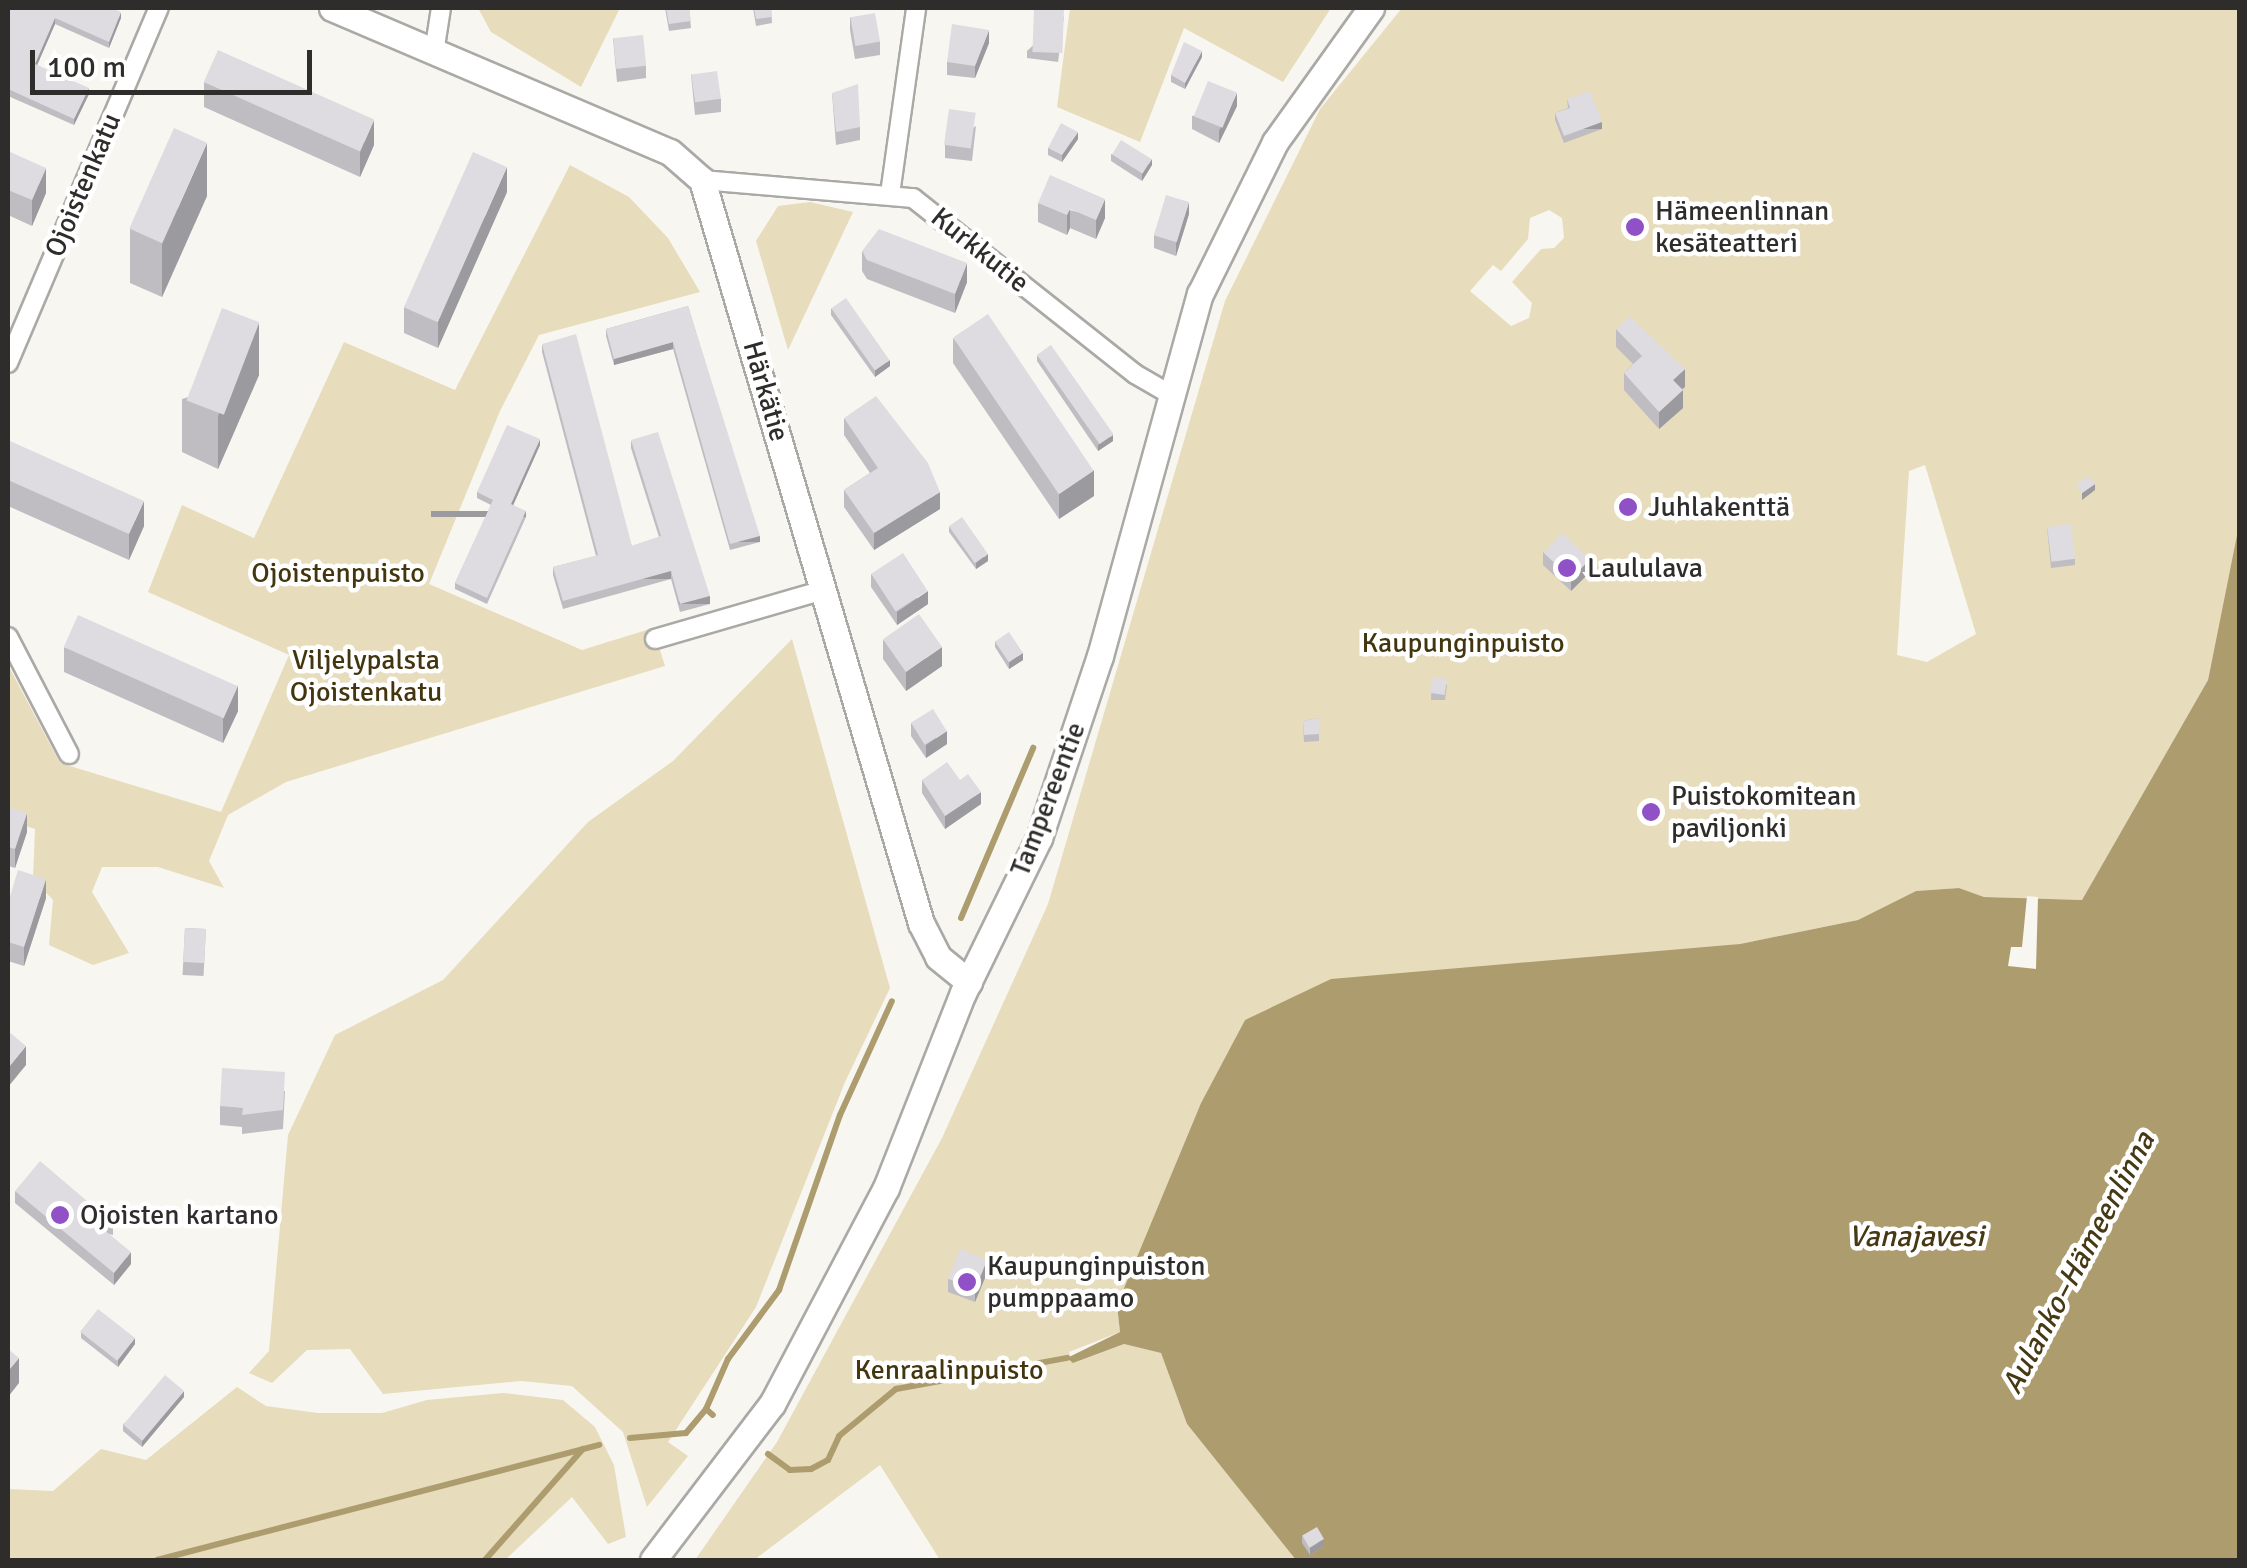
<!DOCTYPE html>
<html>
<head>
<meta charset="utf-8">
<style>
	body { margin:0 }
	#map { position:relative; width:2247px; height:1568px; overflow:hidden; background:#f8f6f1; font-family:Signika,sans-serif }
	div>[style] { position:absolute }
	.green>* { inset:0; background:#e7dcbc }
	.water>* { inset:0; background:#ad9c6e }
	.pier>* { inset:0; background:#f8f6f1 }
	.stream>* { height:6px; margin:-3px; padding:0 3px; transform-origin:3px; border-radius:3px; background:#ad9c6e }
	.roads { filter:drop-shadow(2px 0 #aaa9a5) drop-shadow(-2px 0 #aaa9a5) drop-shadow(0 2px #aaa9a5) drop-shadow(0 -2px #aaa9a5) }
	.minor>* { height:18px; margin:-9px; padding:0 9px; transform-origin:9px; border-radius:9px; background:#fff }
	.secondary>* { height:25px; margin:-12.5px; padding:0 12.5px; transform-origin:12.5px; border-radius:12.5px; background:#fff }
	.wall>* { inset:0; background:#bfbdc2; transform-origin:0 0 }
	.shaded-wall>* { inset:0; background:#9b9a9e; transform-origin:0 0 }
	.building>* { inset:0; background:#dedce1; transform-origin:0 0 }
	.dots>* { width:28px; height:28px; translate:-50% -50%; box-sizing:border-box; border:5px solid #fff; border-radius:50% }
	span { translate:-50% -50%; white-space:nowrap; text-align:center; line-height:1.15; -webkit-text-stroke:9px #fff; paint-order:stroke }
	.street-label { font-size:28px; color:#2e2d2b }
	.poi-label { font-size:28px; color:#2e2d2b }
	.left { translate:0 -50%; text-align:left }
	.park-label { font-size:28px; color:#43360f }
	.water-label { font-size:30px; color:#463913; font-style:italic }
	.frame { position:absolute; inset:0; border:10px solid #2e2d2b; pointer-events:none }
	.scale { position:absolute; left:30px; top:50px; width:282px; height:45px; box-sizing:border-box; border:5px solid #2e2d2b; border-top:0; padding-left:12px; font-size:30px; line-height:35px; white-space:nowrap; color:#2e2d2b; -webkit-text-stroke:8px #fff; paint-order:stroke }
</style>
</head>
<body>
<div id="map">
	<div class="green">
		<i style="clip-path:polygon(478px 8px,620px 8px,581px 87px,491px 32px)"></i>
		<i style="clip-path:polygon(1070px 8px,1331px 8px,1283px 82px,1184px 28px,1140px 142px,1057px 107px)"></i>
		<i style="clip-path:polygon(evenodd,1402px 8px,2239px 8px,2239px 525px,2208px 680px,2082px 900px,1984px 897px,1959px 888px,1916px 891px,1858px 920px,1740px 944px,1245px 1020px,1201px 1103px,1117px 1305px,1120px 1332px,1069px 1352px,1073px 1363px,1124px 1344px,1161px 1353px,1187px 1424px,1296px 1560px,940px 1560px,880px 1465px,754px 1560px,695px 1560px,777px 1442px,942px 1138px,1048px 904px,1225px 301px,1320px 109px,1402px 8px,1549px 210px,1562px 218px,1564px 238px,1554px 248px,1541px 249px,1512px 282px,1532px 303px,1529px 318px,1511px 326px,1470px 291px,1493px 265px,1501px 271px,1528px 239px,1530px 218px,1549px 210px,1402px 8px,1925px 465px,1976px 634px,1927px 662px,1897px 655px,1909px 471px,1925px 465px)"></i>
		<i style="clip-path:polygon(570px 165px,629px 197px,668px 238px,700px 292px,539px 335px,500px 411px,429px 584px,582px 650px,653px 628px,665px 666px,286px 782px,228px 815px,209px 861px,224px 888px,158px 867px,102px 867px,92px 892px,129px 953px,93px 965px,49px 945px,53px 900px,33px 879px,35px 829px,8px 820px,8px 665px,60px 763px,221px 812px,289px 655px,148px 592px,182px 505px,254px 538px,344px 342px,455px 390px)"></i>
		<i style="clip-path:polygon(810px 202px,853px 212px,788px 350px,756px 241px,778px 206px)"></i>
		<i style="clip-path:polygon(792px 639px,890px 988px,845px 1082px,756px 1307px,668px 1442px,688px 1456px,647px 1507px,623px 1432px,572px 1386px,521px 1381px,383px 1394px,350px 1349px,307px 1350px,272px 1383px,249px 1373px,269px 1351px,288px 1135px,335px 1035px,443px 980px,588px 822px,673px 761px)"></i>
		<i style="clip-path:polygon(237px 1387px,266px 1406px,318px 1413px,382px 1413px,427px 1400px,503px 1393px,563px 1400px,595px 1427px,614px 1465px,626px 1537px,608px 1544px,572px 1497px,505px 1560px,8px 1560px,8px 1489px,53px 1491px,101px 1449px,146px 1460px)"></i>
	</div>
	<div class="water">
		<i style="clip-path:polygon(2239px 525px,2239px 1560px,1296px 1560px,1187px 1424px,1161px 1353px,1124px 1344px,1073px 1363px,1067px 1358px,1120px 1332px,1117px 1305px,1201px 1103px,1245px 1020px,1331px 979px,1740px 944px,1858px 920px,1916px 891px,1959px 888px,1984px 897px,2082px 900px,2208px 680px)"></i>
	</div>
	<div class="pier">
		<i style="clip-path:polygon(2027px 896px,2038px 897px,2036px 969px,2008px 966px,2011px 947px,2022px 947px)"></i>
	</div>
	<div class="stream">
		<i style="left:961px;top:918px;width:185px;rotate:-67deg"></i>
		<i style="left:706px;top:1409px;width:55px;rotate:-66.3deg"></i>
		<i style="left:728px;top:1359px;width:86px;rotate:-53.5deg"></i>
		<i style="left:779px;top:1290px;width:185px;rotate:-70.8deg"></i>
		<i style="left:840px;top:1115px;width:125px;rotate:-65.5deg"></i>
		<i style="left:630px;top:1438px;width:56px;rotate:-5.1deg"></i>
		<i style="left:686px;top:1433px;width:31px;rotate:-50deg"></i>
		<i style="left:706px;top:1409px;width:9px;rotate:41deg"></i>
		<i style="left:768px;top:1454px;width:27px;rotate:36deg"></i>
		<i style="left:790px;top:1470px;width:21px;rotate:-3deg"></i>
		<i style="left:811px;top:1469px;width:19px;rotate:-28deg"></i>
		<i style="left:828px;top:1460px;width:26px;rotate:-65deg"></i>
		<i style="left:839px;top:1436px;width:74px;rotate:-39.5deg"></i>
		<i style="left:896px;top:1389px;width:174px;rotate:-10.3deg"></i>
		<i style="left:157px;top:1560px;width:457px;rotate:-14.6deg"></i>
		<i style="left:485px;top:1560px;width:148px;rotate:-48.6deg"></i>
	</div>
	<div class="roads">
		<div class="minor">
			<i style="left:434px;top:53px;width:46px;rotate:-81.2deg"></i>
			<i style="left:702px;top:180px;width:212px;rotate:4.9deg"></i>
			<i style="left:913px;top:198px;width:283px;rotate:38.4deg"></i>
			<i style="left:1135px;top:374px;width:39px;rotate:30deg"></i>
			<i style="left:890px;top:194px;width:188px;rotate:-82deg"></i>
			<i style="left:8px;top:363px;width:386px;rotate:-67deg"></i>
			<i style="left:8px;top:637px;width:132px;rotate:62.5deg"></i>
			<i style="left:655px;top:639px;width:176px;rotate:-16.2deg"></i>
		</div>
		<div class="secondary">
			<i style="left:332px;top:8px;width:367px;rotate:23.1deg"></i>
			<i style="left:670px;top:152px;width:43px;rotate:41.2deg"></i>
			<i style="left:702px;top:180px;width:775px;rotate:73.58deg"></i>
			<i style="left:921px;top:923px;width:38px;rotate:63deg"></i>
			<i style="left:938px;top:957px;width:40px;rotate:39deg"></i>
			<i style="left:653px;top:1560px;width:196px;rotate:-52.7deg"></i>
			<i style="left:772px;top:1404px;width:244px;rotate:-62.2deg"></i>
			<i style="left:886px;top:1188px;width:210px;rotate:-68.5deg"></i>
			<i style="left:963px;top:993px;width:173px;rotate:-63.9deg"></i>
			<i style="left:1039px;top:838px;width:192px;rotate:-71.5deg"></i>
			<i style="left:1100px;top:656px;width:376px;rotate:-74.6deg"></i>
			<i style="left:1200px;top:294px;width:169px;rotate:-63.7deg"></i>
			<i style="left:1275px;top:142px;width:165px;rotate:-54.4deg"></i>
		</div>
	</div>
	<div class="wall">
		<i style="clip-path:polygon(8px 8px,121px 18px,109px 48px,55px 24px,37px 65px,89px 94px,74px 125px,8px 96px)"></i>
		<i style="clip-path:polygon(665px 8px,689px 8px,691px 28px,669px 31px)"></i>
		<i style="clip-path:polygon(753px 8px,771px 8px,772px 23px,756px 26px)"></i>
		<i style="clip-path:polygon(1064px 16px,1058px 62px,1027px 58px,1027px 51px)"></i>
		<i style="clip-path:polygon(850px 17px,880px 42px,880px 55px,855px 59px,850px 30px)"></i>
		<i style="clip-path:polygon(613px 38px,646px 66px,646px 78px,617px 82px)"></i>
		<i style="clip-path:polygon(989px 43px,975px 78px,947px 75px,947px 62px)"></i>
		<i style="clip-path:polygon(1202px 57px,1185px 89px,1171px 82px,1171px 75px)"></i>
		<i style="clip-path:polygon(691px 74px,721px 99px,721px 112px,695px 115px)"></i>
		<i style="clip-path:polygon(204px 82px,374px 145px,360px 177px,204px 107px)"></i>
		<i style="clip-path:polygon(832px 93px,860px 127px,860px 140px,836px 145px)"></i>
		<i style="clip-path:polygon(1567px 99px,1602px 129px,1564px 143px,1555px 120px,1555px 113px,1568px 108px)"></i>
		<i style="clip-path:polygon(1237px 106px,1219px 143px,1192px 129px,1192px 116px)"></i>
		<i style="clip-path:polygon(976px 126px,972px 161px,945px 158px,945px 145px)"></i>
		<i style="clip-path:polygon(1078px 139px,1062px 162px,1048px 155px,1048px 148px)"></i>
		<i style="clip-path:polygon(8px 151px,46px 193px,32px 226px,8px 215px)"></i>
		<i style="clip-path:polygon(1111px 154px,1152px 165px,1142px 181px,1111px 161px)"></i>
		<i style="clip-path:polygon(507px 192px,438px 348px,404px 333px,404px 307px)"></i>
		<i style="clip-path:polygon(207px 196px,162px 297px,130px 283px,130px 229px)"></i>
		<i style="clip-path:polygon(1038px 203px,1105px 218px,1096px 239px,1070px 228px,1067px 235px,1038px 222px)"></i>
		<i style="clip-path:polygon(1189px 214px,1176px 256px,1154px 248px,1154px 235px)"></i>
		<i style="clip-path:polygon(862px 251px,967px 282px,955px 313px,867px 279px,862px 271px)"></i>
		<i style="clip-path:polygon(688px 306px,760px 542px,730px 550px,673px 349px,614px 365px,606px 336px,606px 329px)"></i>
		<i style="clip-path:polygon(831px 308px,890px 366px,875px 377px,831px 315px)"></i>
		<i style="clip-path:polygon(1616px 329px,1685px 387px,1682px 389px,1683px 408px,1659px 429px,1624px 390px,1624px 373px,1633px 364px,1616px 347px)"></i>
		<i style="clip-path:polygon(953px 338px,1094px 496px,1059px 519px,953px 363px)"></i>
		<i style="clip-path:polygon(542px 344px,632px 546px,659px 537px,631px 448px,631px 440px,710px 604px,680px 612px,671px 579px,563px 609px,553px 575px,553px 567px,596px 556px,542px 352px)"></i>
		<i style="clip-path:polygon(1037px 355px,1113px 441px,1098px 451px,1037px 361px)"></i>
		<i style="clip-path:polygon(259px 375px,218px 469px,182px 452px,182px 399px)"></i>
		<i style="clip-path:polygon(844px 418px,940px 509px,874px 550px,844px 507px,844px 490px,870px 473px,844px 435px)"></i>
		<i style="clip-path:polygon(8px 445px,144px 526px,129px 560px,8px 506px)"></i>
		<i style="clip-path:polygon(540px 445px,513px 505px,526px 517px,487px 604px,455px 589px,455px 583px,491px 505px,477px 498px,477px 492px)"></i>
		<i style="clip-path:polygon(949px 526px,988px 561px,976px 569px,949px 532px)"></i>
		<i style="clip-path:polygon(2047px 527px,2075px 559px,2075px 565px,2051px 568px)"></i>
		<i style="clip-path:polygon(1543px 552px,1590px 572px,1571px 591px,1543px 565px)"></i>
		<i style="clip-path:polygon(871px 574px,928px 604px,897px 625px,871px 587px)"></i>
		<i style="clip-path:polygon(883px 640px,942px 666px,906px 691px,883px 659px)"></i>
		<i style="clip-path:polygon(995px 641px,1023px 660px,1009px 669px,995px 647px)"></i>
		<i style="clip-path:polygon(64px 647px,238px 711px,223px 743px,64px 672px)"></i>
		<i style="clip-path:polygon(1432px 677px,1447px 685px,1445px 700px,1431px 700px)"></i>
		<i style="clip-path:polygon(1319px 718px,1319px 741px,1304px 742px,1303px 721px)"></i>
		<i style="clip-path:polygon(911px 723px,947px 744px,926px 758px,911px 736px)"></i>
		<i style="clip-path:polygon(922px 780px,960px 780px,981px 804px,945px 829px,922px 793px)"></i>
		<i style="clip-path:polygon(8px 807px,27px 832px,15px 868px,8px 866px)"></i>
		<i style="clip-path:polygon(46px 898px,24px 966px,8px 961px,8px 903px)"></i>
		<i style="left:185px;top:928px;width:21px;height:47px;rotate:3deg"></i>
		<i style="clip-path:polygon(285px 1091px,283px 1129px,242px 1134px,242px 1127px,220px 1125px,220px 1106px)"></i>
		<i style="clip-path:polygon(15px 1191px,113px 1223px,113px 1235px,109px 1234px,131px 1264px,114px 1285px,15px 1203px)"></i>
		<i style="clip-path:polygon(987px 1273px,975px 1302px,948px 1292px,948px 1279px)"></i>
		<i style="clip-path:polygon(81px 1332px,135px 1344px,118px 1367px,81px 1338px)"></i>
		<i style="clip-path:polygon(184px 1397px,142px 1447px,123px 1431px,123px 1424px)"></i>
		<i style="clip-path:polygon(1302px 1536px,1324px 1546px,1310px 1555px,1302px 1543px)"></i>
	</div>
	<div class="shaded-wall">
		<i style="clip-path:polygon(121px 12px,121px 18px,109px 48px,109px 42px)"></i>
		<i style="clip-path:polygon(55px 18px,55px 24px,35px 70px,35px 64px)"></i>
		<i style="clip-path:polygon(989px 30px,989px 43px,975px 78px,975px 66px)"></i>
		<i style="clip-path:polygon(1202px 51px,1202px 57px,1185px 89px,1185px 83px)"></i>
		<i style="clip-path:polygon(89px 88px,89px 94px,74px 125px,74px 119px)"></i>
		<i style="clip-path:polygon(1237px 93px,1237px 106px,1219px 143px,1219px 131px)"></i>
		<i style="clip-path:polygon(374px 120px,374px 145px,360px 177px,360px 152px)"></i>
		<i style="left:1602px;top:122px;width:7px;height:40px;rotate:90deg"></i>
		<i style="clip-path:polygon(1078px 132px,1078px 139px,1062px 162px,1062px 155px)"></i>
		<i style="clip-path:polygon(207px 143px,207px 196px,162px 297px,162px 244px)"></i>
		<i style="clip-path:polygon(1152px 159px,1152px 165px,1142px 181px,1142px 174px)"></i>
		<i style="clip-path:polygon(507px 167px,507px 192px,438px 348px,438px 322px)"></i>
		<i style="clip-path:polygon(46px 168px,46px 193px,32px 226px,32px 200px)"></i>
		<i style="clip-path:polygon(1105px 199px,1105px 218px,1096px 239px,1096px 220px)"></i>
		<i style="clip-path:polygon(1189px 202px,1189px 214px,1176px 256px,1176px 243px)"></i>
		<i style="clip-path:polygon(1070px 209px,1070px 228px,1067px 235px,1067px 215px)"></i>
		<i style="clip-path:polygon(967px 263px,967px 282px,955px 313px,955px 294px)"></i>
		<i style="clip-path:polygon(259px 322px,259px 375px,218px 469px,218px 416px)"></i>
		<i style="clip-path:polygon(673px 342px,673px 349px,614px 365px,614px 359px)"></i>
		<i style="clip-path:polygon(890px 360px,890px 366px,875px 377px,875px 370px)"></i>
		<i style="clip-path:polygon(1685px 369px,1685px 387px,1673px 397px,1673px 380px)"></i>
		<i style="clip-path:polygon(1683px 390px,1683px 408px,1659px 429px,1659px 412px)"></i>
		<i style="clip-path:polygon(1113px 435px,1113px 441px,1098px 451px,1098px 445px)"></i>
		<i style="clip-path:polygon(540px 439px,540px 445px,511px 510px,511px 504px)"></i>
		<i style="clip-path:polygon(1094px 470px,1094px 496px,1059px 519px,1059px 494px)"></i>
		<i style="clip-path:polygon(2095px 484px,2095px 490px,2082px 500px,2082px 493px)"></i>
		<i style="clip-path:polygon(940px 492px,940px 509px,874px 550px,874px 533px)"></i>
		<i style="clip-path:polygon(144px 501px,144px 526px,129px 560px,129px 534px)"></i>
		<i style="left:526px;top:511px;width:6px;height:95px;rotate:90deg"></i>
		<i style="left:760px;top:536px;width:6px;height:31px;rotate:90deg"></i>
		<i style="clip-path:polygon(988px 554px,988px 561px,976px 569px,976px 563px)"></i>
		<i style="clip-path:polygon(1590px 559px,1590px 572px,1571px 591px,1571px 579px)"></i>
		<i style="left:671px;top:571px;width:8px;height:112px;rotate:90deg"></i>
		<i style="clip-path:polygon(928px 591px,928px 604px,897px 625px,897px 612px)"></i>
		<i style="left:710px;top:596px;width:8px;height:31px;rotate:90deg"></i>
		<i style="clip-path:polygon(942px 647px,942px 666px,906px 691px,906px 672px)"></i>
		<i style="clip-path:polygon(1023px 653px,1023px 660px,1009px 669px,1009px 662px)"></i>
		<i style="clip-path:polygon(238px 685px,238px 711px,223px 743px,223px 718px)"></i>
		<i style="clip-path:polygon(947px 731px,947px 744px,926px 758px,926px 745px)"></i>
		<i style="clip-path:polygon(981px 792px,981px 804px,945px 829px,945px 816px)"></i>
		<i style="clip-path:polygon(27px 813px,27px 832px,15px 868px,15px 849px)"></i>
		<i style="clip-path:polygon(46px 879px,46px 898px,24px 966px,24px 947px)"></i>
		<i style="clip-path:polygon(26px 1046px,26px 1065px,8px 1087px,8px 1068px)"></i>
		<i style="clip-path:polygon(131px 1252px,131px 1264px,114px 1285px,114px 1273px)"></i>
		<i style="clip-path:polygon(987px 1260px,987px 1273px,975px 1302px,975px 1290px)"></i>
		<i style="clip-path:polygon(135px 1338px,135px 1344px,118px 1367px,118px 1360px)"></i>
		<i style="clip-path:polygon(19px 1358px,19px 1383px,8px 1397px,8px 1371px)"></i>
		<i style="clip-path:polygon(184px 1391px,184px 1397px,142px 1447px,142px 1440px)"></i>
		<i style="clip-path:polygon(1324px 1539px,1324px 1546px,1310px 1555px,1310px 1548px)"></i>
	</div>
	<div class="building">
		<i style="clip-path:polygon(8px 8px,112px 8px,121px 12px,109px 42px,55px 18px,35px 64px,89px 88px,74px 119px,8px 89px)"></i>
		<i style="clip-path:polygon(666px 8px,689px 8px,691px 21px,669px 24px)"></i>
		<i style="clip-path:polygon(754px 8px,771px 8px,772px 17px,756px 19px)"></i>
		<i style="left:1034px;top:8px;width:30px;height:44px;rotate:2deg"></i>
		<i style="left:875px;top:13px;width:29px;height:25px;rotate:80deg"></i>
		<i style="clip-path:polygon(952px 24px,989px 30px,975px 66px,947px 62px)"></i>
		<i style="left:643px;top:35px;width:31px;height:30px;rotate:84deg"></i>
		<i style="clip-path:polygon(1184px 42px,1202px 51px,1185px 83px,1171px 75px)"></i>
		<i style="left:218px;top:50px;width:171px;height:35px;rotate:24deg"></i>
		<i style="left:717px;top:71px;width:28px;height:26px;rotate:82deg"></i>
		<i style="left:1208px;top:81px;width:31px;height:38px;rotate:22deg"></i>
		<i style="clip-path:polygon(858px 84px,860px 127px,836px 132px,832px 93px)"></i>
		<i style="clip-path:polygon(1590px 91px,1602px 122px,1564px 136px,1555px 113px,1570px 108px,1567px 99px)"></i>
		<i style="left:949px;top:109px;width:27px;height:36px;rotate:8deg"></i>
		<i style="clip-path:polygon(1061px 123px,1078px 132px,1062px 155px,1048px 148px)"></i>
		<i style="left:174px;top:128px;width:36px;height:110px;rotate:24deg"></i>
		<i style="left:1121px;top:140px;width:36px;height:17px;rotate:32deg"></i>
		<i style="clip-path:polygon(8px 151px,46px 168px,32px 200px,8px 190px)"></i>
		<i style="left:473px;top:152px;width:37px;height:170px;rotate:24deg"></i>
		<i style="clip-path:polygon(1050px 175px,1105px 199px,1096px 220px,1070px 209px,1067px 215px,1038px 203px)"></i>
		<i style="left:1166px;top:195px;width:24px;height:42px;rotate:17deg"></i>
		<i style="clip-path:polygon(879px 229px,967px 263px,955px 294px,867px 260px,862px 251px)"></i>
		<i style="left:846px;top:298px;width:76px;height:18px;rotate:55deg"></i>
		<i style="clip-path:polygon(688px 306px,760px 536px,730px 544px,673px 342px,614px 359px,606px 329px)"></i>
		<i style="left:222px;top:308px;width:40px;height:99px;rotate:21deg"></i>
		<i style="left:988px;top:314px;width:189px;height:42px;rotate:56deg"></i>
		<i style="clip-path:polygon(1629px 316px,1685px 369px,1673px 380px,1683px 390px,1659px 412px,1624px 373px,1642px 356px,1616px 329px)"></i>
		<i style="clip-path:polygon(576px 334px,632px 546px,661px 536px,631px 440px,658px 432px,710px 596px,680px 604px,671px 571px,563px 601px,553px 567px,598px 555px,542px 344px)"></i>
		<i style="left:1051px;top:345px;width:109px;height:17px;rotate:55deg"></i>
		<i style="clip-path:polygon(876px 396px,928px 463px,940px 492px,874px 533px,844px 490px,878px 468px,844px 418px)"></i>
		<i style="clip-path:polygon(507px 425px,540px 439px,511px 504px,526px 511px,487px 598px,455px 583px,493px 500px,477px 492px)"></i>
		<i style="clip-path:polygon(10px 441px,144px 501px,129px 534px,8px 480px,8px 445px)"></i>
		<i style="clip-path:polygon(2090px 476px,2095px 484px,2082px 493px,2076px 484px)"></i>
		<i style="left:962px;top:517px;width:45px;height:16px;rotate:55deg"></i>
		<i style="left:2071px;top:524px;width:35px;height:24px;rotate:83deg"></i>
		<i style="left:1562px;top:533px;width:38px;height:27px;rotate:43deg"></i>
		<i style="left:903px;top:553px;width:45px;height:38px;rotate:57deg"></i>
		<i style="left:919px;top:614px;width:40px;height:44px;rotate:55deg"></i>
		<i style="left:78px;top:615px;width:175px;height:35px;rotate:24deg"></i>
		<i style="left:1009px;top:632px;width:25px;height:17px;rotate:56deg"></i>
		<i style="left:1432px;top:677px;width:15px;height:16px;rotate:8deg"></i>
		<i style="left:933px;top:709px;width:26px;height:26px;rotate:58deg"></i>
		<i style="clip-path:polygon(1319px 718px,1319px 734px,1304px 735px,1303px 721px)"></i>
		<i style="clip-path:polygon(947px 762px,960px 780px,968px 774px,981px 792px,945px 816px,922px 780px)"></i>
		<i style="clip-path:polygon(8px 807px,27px 813px,15px 849px,8px 847px)"></i>
		<i style="clip-path:polygon(18px 870px,46px 879px,24px 947px,8px 942px,8px 903px)"></i>
		<i style="left:185px;top:928px;width:21px;height:34px;rotate:3deg"></i>
		<i style="clip-path:polygon(8px 1031px,26px 1046px,8px 1068px)"></i>
		<i style="clip-path:polygon(222px 1068px,285px 1072px,283px 1110px,242px 1115px,243px 1108px,220px 1106px)"></i>
		<i style="clip-path:polygon(40px 1161px,113px 1223px,91px 1219px,131px 1252px,114px 1273px,15px 1191px)"></i>
		<i style="left:960px;top:1249px;width:29px;height:32px;rotate:22deg"></i>
		<i style="left:98px;top:1309px;width:47px;height:29px;rotate:38deg"></i>
		<i style="clip-path:polygon(8px 1349px,19px 1358px,8px 1371px)"></i>
		<i style="left:165px;top:1375px;width:25px;height:65px;rotate:40deg"></i>
		<i style="left:1317px;top:1527px;width:14px;height:17px;rotate:60deg"></i>
	</div>
	<div class="dots">
		<i style="left:1635px;top:227px;background:#9051c7"></i>
		<i style="left:1628px;top:507px;background:#9051c7"></i>
		<i style="left:1567px;top:568px;background:#9051c7"></i>
		<i style="left:1651px;top:812px;background:#9051c7"></i>
		<i style="left:60px;top:1215px;background:#9051c7"></i>
		<i style="left:967px;top:1282px;background:#9051c7"></i>
	</div>
	<div class="street-label">
		<span style="left:83px;top:185px;rotate:-67deg">Ojoistenkatu</span>
		<span style="left:980px;top:250px;rotate:39deg">Kurkkutie</span>
		<span style="left:766px;top:391px;rotate:74deg">Härkätie</span>
		<span style="left:1048px;top:799px;rotate:-69deg">Tampereentie</span>
	</div>
	<div class="poi-label">
		<span class="left" style="left:1655px;top:227px">Hämeenlinnan<br>kesäteatteri</span>
		<span class="left" style="left:1648px;top:507px">Juhlakenttä</span>
		<span class="left" style="left:1587px;top:568px">Laululava</span>
		<span class="left" style="left:1671px;top:812px">Puistokomitean<br>paviljonki</span>
		<span class="left" style="left:80px;top:1215px">Ojoisten kartano</span>
		<span class="left" style="left:987px;top:1282px">Kaupunginpuiston<br>pumppaamo</span>
	</div>
	<div class="park-label">
		<span style="left:338px;top:573px">Ojoistenpuisto</span>
		<span style="left:1463px;top:643px">Kaupunginpuisto</span>
		<span style="left:366px;top:676px">Viljelypalsta<br>Ojoistenkatu</span>
		<span style="left:949px;top:1370px">Kenraalinpuisto</span>
	</div>
	<div class="water-label">
		<span style="left:1916px;top:1237px">Vanajavesi</span>
		<span style="left:2079px;top:1263px;rotate:-62deg">Aulanko–Hämeenlinna</span>
	</div>
	<div class="frame"></div>
	<div class="scale">100 m</div>
</div>
</body>
</html>
